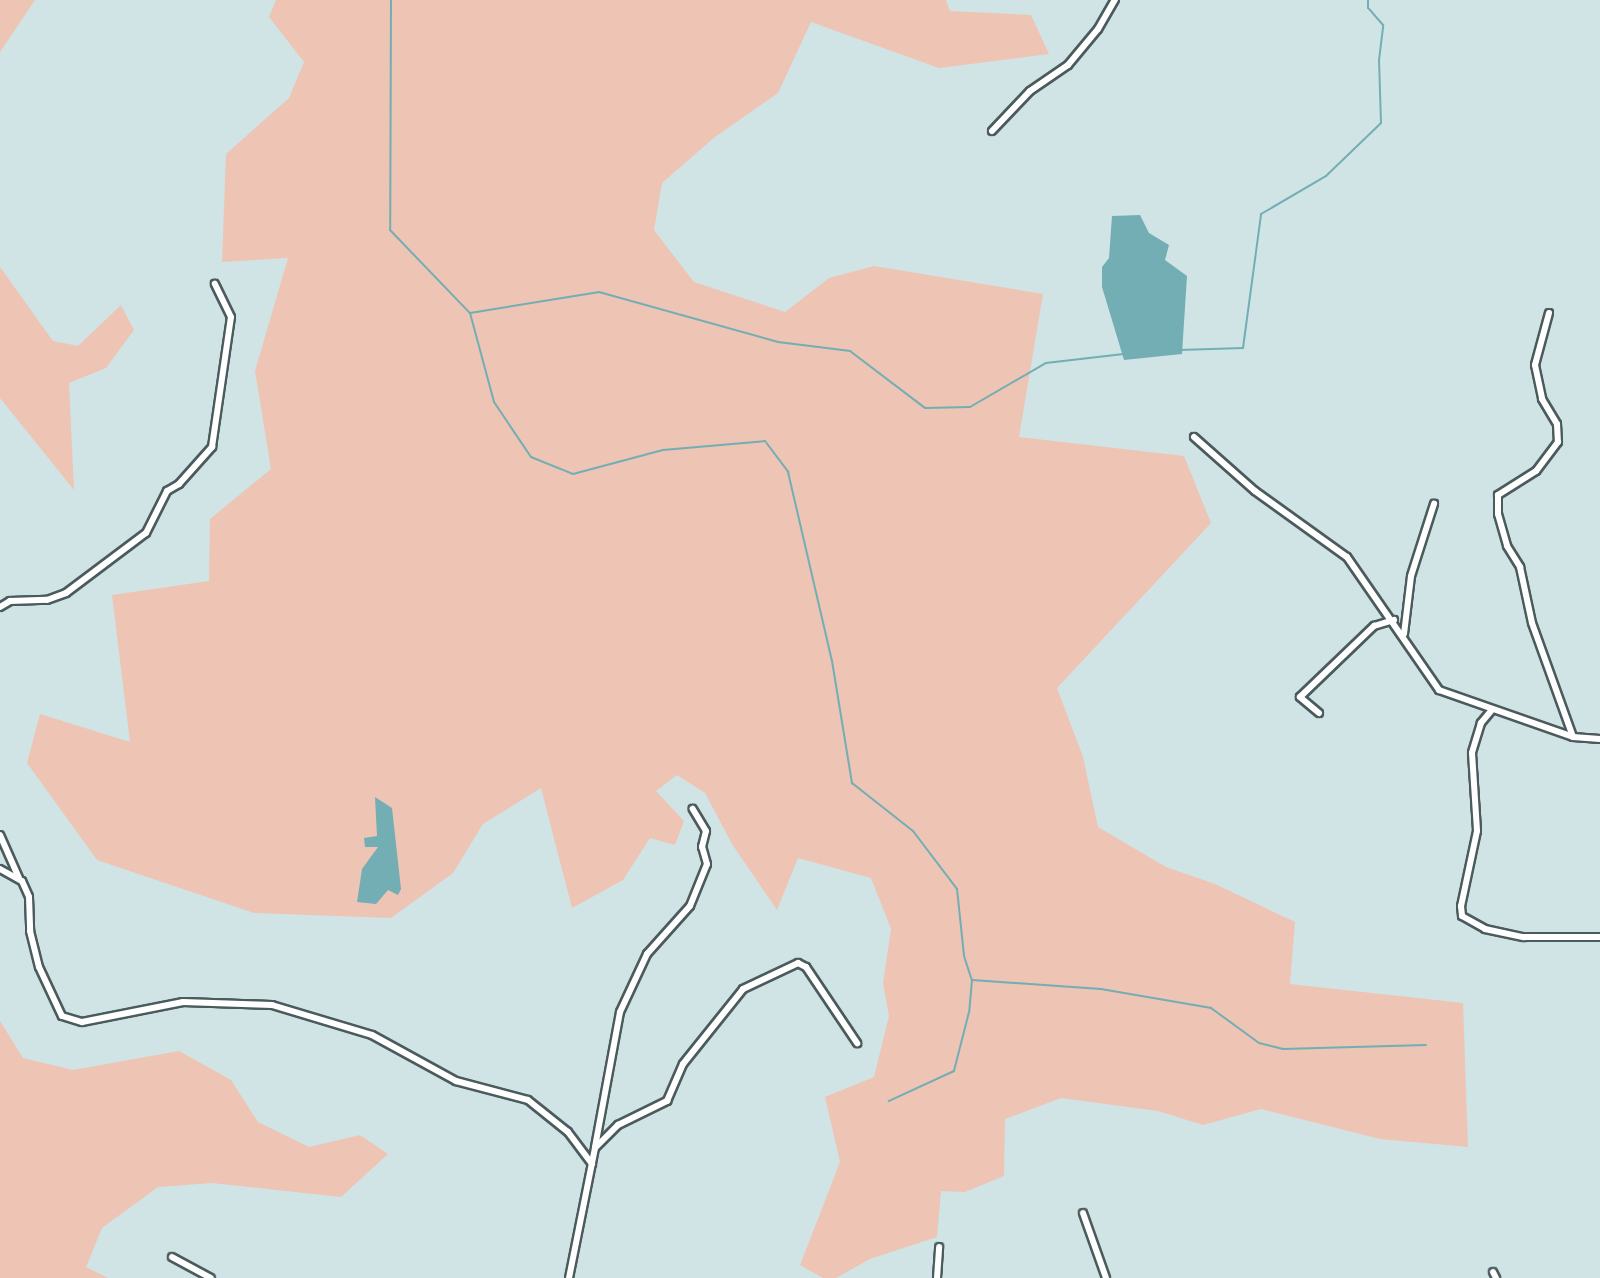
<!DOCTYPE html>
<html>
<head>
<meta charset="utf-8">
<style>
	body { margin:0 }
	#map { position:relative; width:1600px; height:1278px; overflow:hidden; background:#d0e4e6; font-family:"DejaVu Sans",sans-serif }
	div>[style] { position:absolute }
	.green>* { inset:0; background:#eec4b4 }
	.water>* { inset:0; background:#72aeb4 }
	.stream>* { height:2px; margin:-1px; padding:0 1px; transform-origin:1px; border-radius:1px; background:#72aeb4 }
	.roads { filter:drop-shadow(2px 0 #4b5b5d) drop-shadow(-2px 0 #4b5b5d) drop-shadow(0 2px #4b5b5d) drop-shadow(0 -2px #4b5b5d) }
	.minor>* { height:6px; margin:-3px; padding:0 3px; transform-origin:3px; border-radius:3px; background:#fff }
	span { translate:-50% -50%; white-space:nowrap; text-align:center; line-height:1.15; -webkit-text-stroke:6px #d0e4e6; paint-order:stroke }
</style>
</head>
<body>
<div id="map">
	<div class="green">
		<i style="clip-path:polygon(0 0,35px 0,0 52px)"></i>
		<i style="clip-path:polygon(276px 0,946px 0,950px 11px,1031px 15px,1049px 54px,939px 68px,811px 22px,778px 93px,715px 137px,662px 183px,654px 230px,694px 282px,785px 312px,829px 278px,874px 266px,1043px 294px,1019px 437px,1184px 456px,1211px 523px,1057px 688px,1083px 757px,1098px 827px,1166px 867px,1215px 884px,1295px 922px,1290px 984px,1463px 1003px,1468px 1147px,1380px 1139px,1261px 1109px,1203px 1125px,1158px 1111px,1061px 1098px,1005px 1119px,1004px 1176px,965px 1192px,941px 1191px,937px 1237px,870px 1259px,836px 1278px,823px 1278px,800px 1265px,840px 1162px,825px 1097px,874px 1077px,889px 1016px,883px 983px,891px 929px,871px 878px,798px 858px,777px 910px,732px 844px,705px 793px,677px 775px,656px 791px,684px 821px,675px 845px,650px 838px,623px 880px,572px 908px,541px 788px,483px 824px,453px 873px,391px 918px,254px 913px,97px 860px,27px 763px,40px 714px,130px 742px,112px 595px,209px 581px,210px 519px,271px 469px,255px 371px,288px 258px,222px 262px,226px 154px,289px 98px,304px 62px,269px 17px)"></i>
		<i style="clip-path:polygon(0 267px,53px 341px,78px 346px,121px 305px,134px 330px,106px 368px,69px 383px,74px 490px,0 398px)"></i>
		<i style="clip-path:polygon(0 1021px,23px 1058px,73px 1070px,179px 1051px,231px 1080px,258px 1122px,309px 1147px,360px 1135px,388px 1154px,341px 1197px,212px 1183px,158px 1187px,102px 1228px,86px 1267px,108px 1278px,0 1278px)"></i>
	</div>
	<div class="water">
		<i style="clip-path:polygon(1140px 215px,1149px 233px,1169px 245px,1165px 260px,1187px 276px,1182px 354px,1124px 360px,1102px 287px,1102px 267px,1109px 258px,1112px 216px)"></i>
		<i style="clip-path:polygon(375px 797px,392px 808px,401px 889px,398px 895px,388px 890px,376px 904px,357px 902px,362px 869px,378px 847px,365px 847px,364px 838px,377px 836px)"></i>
	</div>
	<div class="stream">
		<i style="left:391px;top:0;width:230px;rotate:90.2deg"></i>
		<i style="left:390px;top:230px;width:115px;rotate:46.1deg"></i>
		<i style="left:470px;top:313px;width:131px;rotate:-9.2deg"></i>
		<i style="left:599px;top:292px;width:186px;rotate:15.6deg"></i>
		<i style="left:778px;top:342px;width:73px;rotate:7.1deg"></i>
		<i style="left:850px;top:351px;width:94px;rotate:37.2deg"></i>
		<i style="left:925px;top:408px;width:45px;rotate:-1.3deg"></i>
		<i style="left:970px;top:407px;width:88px;rotate:-30.1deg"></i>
		<i style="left:1046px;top:363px;width:78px;rotate:-6.7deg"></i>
		<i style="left:470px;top:313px;width:92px;rotate:74.9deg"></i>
		<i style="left:494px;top:402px;width:66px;rotate:56.1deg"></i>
		<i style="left:531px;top:457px;width:45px;rotate:22deg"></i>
		<i style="left:573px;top:474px;width:93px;rotate:-14.9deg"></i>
		<i style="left:663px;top:450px;width:102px;rotate:-5deg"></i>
		<i style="left:765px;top:441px;width:39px;rotate:53deg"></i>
		<i style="left:788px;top:472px;width:194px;rotate:76.9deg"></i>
		<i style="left:832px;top:661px;width:124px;rotate:80.7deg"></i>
		<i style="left:852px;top:783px;width:78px;rotate:38.2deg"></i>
		<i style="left:913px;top:831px;width:73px;rotate:52.8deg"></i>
		<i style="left:957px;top:889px;width:67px;rotate:84deg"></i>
		<i style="left:964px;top:956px;width:25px;rotate:72deg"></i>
		<i style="left:972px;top:980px;width:32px;rotate:95deg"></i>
		<i style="left:969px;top:1012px;width:61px;rotate:104.3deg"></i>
		<i style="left:954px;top:1071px;width:72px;rotate:155.2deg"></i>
		<i style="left:1179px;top:350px;width:64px;rotate:-1.8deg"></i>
		<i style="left:1243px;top:348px;width:135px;rotate:-82.3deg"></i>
		<i style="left:1261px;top:214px;width:75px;rotate:-30.3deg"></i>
		<i style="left:1326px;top:176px;width:76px;rotate:-43.9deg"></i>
		<i style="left:1381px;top:123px;width:63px;rotate:-91.8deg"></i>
		<i style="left:1379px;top:60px;width:35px;rotate:-83deg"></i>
		<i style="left:1383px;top:25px;width:23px;rotate:-131deg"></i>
		<i style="left:1368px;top:8px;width:8px;rotate:-90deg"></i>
		<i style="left:972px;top:980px;width:129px;rotate:4deg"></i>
		<i style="left:1101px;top:989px;width:112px;rotate:9.8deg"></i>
		<i style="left:1211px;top:1008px;width:59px;rotate:36.1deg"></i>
		<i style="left:1259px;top:1043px;width:25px;rotate:14deg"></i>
		<i style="left:1283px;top:1049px;width:143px;rotate:-1.6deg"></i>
	</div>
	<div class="roads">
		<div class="minor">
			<i style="left:992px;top:131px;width:55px;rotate:-46.5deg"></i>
			<i style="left:1030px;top:91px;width:46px;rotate:-34.4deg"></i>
			<i style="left:1068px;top:65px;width:47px;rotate:-50.2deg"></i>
			<i style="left:1098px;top:29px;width:34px;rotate:-60deg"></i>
			<i style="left:1549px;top:313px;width:54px;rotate:105.1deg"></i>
			<i style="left:1535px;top:365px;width:35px;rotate:78deg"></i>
			<i style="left:1542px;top:399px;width:29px;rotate:59deg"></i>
			<i style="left:1557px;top:424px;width:18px;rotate:87deg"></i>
			<i style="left:1558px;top:442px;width:36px;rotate:127deg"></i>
			<i style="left:1536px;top:471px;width:45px;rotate:147.7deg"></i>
			<i style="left:1498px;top:495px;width:19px;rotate:90deg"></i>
			<i style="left:1498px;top:514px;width:33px;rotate:74deg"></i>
			<i style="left:1507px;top:546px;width:25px;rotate:58deg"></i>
			<i style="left:1520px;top:567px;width:57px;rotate:77.9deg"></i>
			<i style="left:1532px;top:623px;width:121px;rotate:70.2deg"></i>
			<i style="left:1194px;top:437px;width:81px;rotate:41.5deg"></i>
			<i style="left:1255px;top:491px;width:113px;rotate:35.7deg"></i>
			<i style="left:1347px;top:557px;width:162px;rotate:55.3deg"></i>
			<i style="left:1439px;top:690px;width:142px;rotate:19.3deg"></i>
			<i style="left:1573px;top:737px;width:27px;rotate:4deg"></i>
			<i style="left:0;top:607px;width:12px;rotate:-31deg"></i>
			<i style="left:10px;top:601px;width:37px;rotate:-2deg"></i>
			<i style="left:47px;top:600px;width:20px;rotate:-20deg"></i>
			<i style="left:66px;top:593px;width:100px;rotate:-36.9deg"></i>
			<i style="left:146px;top:533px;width:47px;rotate:-63.4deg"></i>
			<i style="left:167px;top:491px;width:14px;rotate:-30deg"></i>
			<i style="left:179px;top:484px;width:50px;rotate:-48.3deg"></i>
			<i style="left:212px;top:447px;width:131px;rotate:-81.7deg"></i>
			<i style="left:231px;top:317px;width:37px;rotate:-116deg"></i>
			<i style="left:1404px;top:634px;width:58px;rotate:-83.1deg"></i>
			<i style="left:1411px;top:576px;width:76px;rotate:-72.3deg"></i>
			<i style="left:1491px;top:711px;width:16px;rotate:130deg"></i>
			<i style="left:1481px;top:723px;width:31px;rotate:107deg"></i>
			<i style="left:1472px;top:753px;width:78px;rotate:86.3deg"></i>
			<i style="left:1477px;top:831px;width:77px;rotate:102deg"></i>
			<i style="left:1461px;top:906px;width:10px;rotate:84deg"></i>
			<i style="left:1462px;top:916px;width:26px;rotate:29deg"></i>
			<i style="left:1485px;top:929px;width:40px;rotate:12deg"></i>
			<i style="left:1524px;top:937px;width:76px"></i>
			<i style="left:1319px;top:713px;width:25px;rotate:-140deg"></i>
			<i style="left:1300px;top:697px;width:103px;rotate:-43.8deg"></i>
			<i style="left:1374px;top:626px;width:21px;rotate:-17deg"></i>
			<i style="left:0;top:835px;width:47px;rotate:66.2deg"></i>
			<i style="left:0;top:869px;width:25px;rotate:29deg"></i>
			<i style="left:22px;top:881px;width:17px;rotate:66deg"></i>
			<i style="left:29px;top:897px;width:34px;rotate:88deg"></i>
			<i style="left:30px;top:931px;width:37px;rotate:76deg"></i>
			<i style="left:39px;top:967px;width:54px;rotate:64.9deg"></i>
			<i style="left:62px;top:1016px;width:21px;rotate:17deg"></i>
			<i style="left:82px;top:1022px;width:103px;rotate:-11.2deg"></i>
			<i style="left:183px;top:1002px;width:89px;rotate:1.9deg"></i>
			<i style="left:272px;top:1005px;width:104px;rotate:16.7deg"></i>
			<i style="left:372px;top:1035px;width:96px;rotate:28.7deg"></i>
			<i style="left:456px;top:1081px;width:74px;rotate:14.8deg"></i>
			<i style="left:528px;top:1100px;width:51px;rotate:38.7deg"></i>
			<i style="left:568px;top:1132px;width:40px;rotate:53deg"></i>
			<i style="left:595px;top:1147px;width:137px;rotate:-79.5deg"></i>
			<i style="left:620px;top:1012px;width:64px;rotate:-65deg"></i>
			<i style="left:647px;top:954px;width:64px;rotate:-48.1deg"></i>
			<i style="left:690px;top:906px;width:45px;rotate:-68deg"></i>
			<i style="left:707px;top:864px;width:18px;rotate:-106deg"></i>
			<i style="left:702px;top:847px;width:16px;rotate:-76deg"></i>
			<i style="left:706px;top:831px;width:26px;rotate:-121deg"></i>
			<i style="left:1083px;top:1213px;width:69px;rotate:70.5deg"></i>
			<i style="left:172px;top:1257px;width:44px;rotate:28.3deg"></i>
			<i style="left:1493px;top:1272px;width:7px;rotate:63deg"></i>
			<i style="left:569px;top:1278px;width:133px;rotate:-78.7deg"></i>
			<i style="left:595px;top:1148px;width:33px;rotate:-45deg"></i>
			<i style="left:618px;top:1125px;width:55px;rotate:-26.1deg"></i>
			<i style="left:667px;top:1101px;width:40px;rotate:-66.6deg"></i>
			<i style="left:683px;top:1064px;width:96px;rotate:-51.3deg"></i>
			<i style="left:743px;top:989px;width:61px;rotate:-25.3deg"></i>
			<i style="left:798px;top:963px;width:9px;rotate:27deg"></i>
			<i style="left:806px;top:967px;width:92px;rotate:56.1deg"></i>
			<i style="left:937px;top:1278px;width:31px;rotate:-86deg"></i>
		</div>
	</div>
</div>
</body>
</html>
